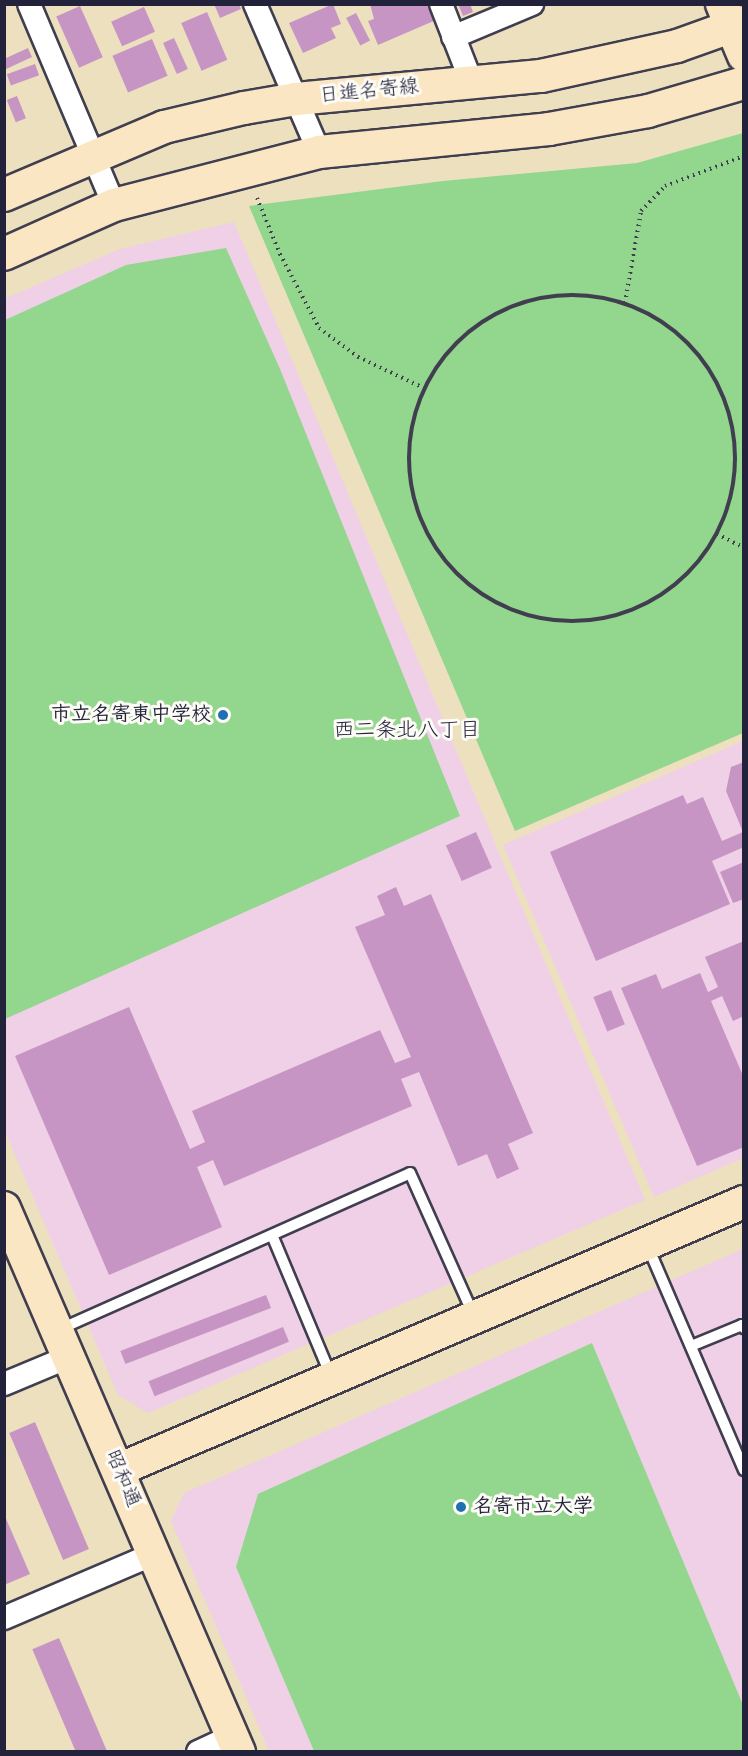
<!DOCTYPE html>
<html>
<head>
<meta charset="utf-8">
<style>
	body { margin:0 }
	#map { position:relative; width:748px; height:1756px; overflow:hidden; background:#ece0bf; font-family:"Indie Flower","Klee One",sans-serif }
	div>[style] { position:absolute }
	.built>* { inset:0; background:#efd0e7 }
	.green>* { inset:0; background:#93d68e }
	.building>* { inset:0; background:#c795c3; transform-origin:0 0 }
	.path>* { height:4px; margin-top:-2px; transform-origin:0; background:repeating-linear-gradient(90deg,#403e4f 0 1.5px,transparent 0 6px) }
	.path>.ring { margin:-2px; padding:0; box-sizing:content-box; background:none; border:4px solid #403e4f; border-radius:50% }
	.roads { filter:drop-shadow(2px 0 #403e4f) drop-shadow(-2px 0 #403e4f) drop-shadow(0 2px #403e4f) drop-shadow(0 -2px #403e4f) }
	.lane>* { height:10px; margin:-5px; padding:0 5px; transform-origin:5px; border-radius:5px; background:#fff }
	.street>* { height:22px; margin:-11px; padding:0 11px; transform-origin:11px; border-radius:11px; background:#fff }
	.secondary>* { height:32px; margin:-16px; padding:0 16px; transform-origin:16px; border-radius:16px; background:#fbe6c4 }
	.dots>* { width:16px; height:16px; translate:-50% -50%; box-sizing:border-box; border:3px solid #fdfcf7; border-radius:50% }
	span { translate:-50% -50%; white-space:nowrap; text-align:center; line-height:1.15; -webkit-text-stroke:6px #fdfcf7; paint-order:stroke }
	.street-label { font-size:20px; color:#22223b }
	.poi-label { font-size:20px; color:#22223b; font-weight:700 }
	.right { translate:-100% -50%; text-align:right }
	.left { translate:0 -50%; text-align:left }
	.neighbourhood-label { font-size:21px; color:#22223b }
	.frame { position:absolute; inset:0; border:6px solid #22223b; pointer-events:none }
</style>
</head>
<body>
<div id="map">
	<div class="built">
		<i style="clip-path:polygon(234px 222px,645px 1200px,148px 1413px,118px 1395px,5px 1132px,4px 299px,120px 249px)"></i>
		<i style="clip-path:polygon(743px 741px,743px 1158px,654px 1197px,503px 845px)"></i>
		<i style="clip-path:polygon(743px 1249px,743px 1751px,269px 1751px,171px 1521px,184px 1493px)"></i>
	</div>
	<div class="green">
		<i style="clip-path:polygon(743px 133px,743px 733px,515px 831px,249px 206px,443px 181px,637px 163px)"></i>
		<i style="clip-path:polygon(226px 248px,280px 369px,460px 816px,5px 1019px,5px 320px,126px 265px)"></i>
		<i style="clip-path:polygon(592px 1343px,743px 1705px,743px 1751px,314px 1751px,236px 1567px,258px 1494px)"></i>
	</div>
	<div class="building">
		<i style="clip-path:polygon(214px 4px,239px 4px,241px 9px,220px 18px)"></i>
		<i style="clip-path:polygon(333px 4px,341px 24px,331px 28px,336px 38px,303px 53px,289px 23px)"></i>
		<i style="clip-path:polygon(370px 4px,429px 4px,436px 20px,378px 45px,368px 21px,374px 19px)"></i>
		<i style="clip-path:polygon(458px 4px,470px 4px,473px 12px,463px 16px)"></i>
		<i style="left:80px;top:6px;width:56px;height:26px;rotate:66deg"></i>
		<i style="left:144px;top:7px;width:27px;height:36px;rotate:66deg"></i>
		<i style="left:207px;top:12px;width:52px;height:28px;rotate:67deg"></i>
		<i style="left:356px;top:13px;width:31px;height:11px;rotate:63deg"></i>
		<i style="left:174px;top:38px;width:34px;height:12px;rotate:66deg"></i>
		<i style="left:152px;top:39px;width:40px;height:43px;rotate:67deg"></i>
		<i style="clip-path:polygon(28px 48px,32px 57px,4px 70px,4px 59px)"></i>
		<i style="left:35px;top:64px;width:12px;height:30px;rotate:70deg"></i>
		<i style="left:17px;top:96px;width:24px;height:11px;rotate:68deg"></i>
		<i style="clip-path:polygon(744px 762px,744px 847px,712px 861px,730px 904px,596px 961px,550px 852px,683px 795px,687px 804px,703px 797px,722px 841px,743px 832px,726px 791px,731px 767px)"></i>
		<i style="left:476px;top:832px;width:39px;height:33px;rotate:66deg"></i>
		<i style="clip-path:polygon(744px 862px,744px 899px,733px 903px,720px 872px)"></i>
		<i style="clip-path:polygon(396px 887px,404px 906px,431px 894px,533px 1133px,508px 1144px,519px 1169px,497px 1179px,487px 1154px,458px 1166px,419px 1072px,401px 1079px,412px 1106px,224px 1186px,213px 1160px,197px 1167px,222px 1227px,109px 1275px,15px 1056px,129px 1007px,190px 1149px,205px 1142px,192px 1111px,380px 1030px,395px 1063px,411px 1057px,355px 927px,385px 915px,377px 896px)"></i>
		<i style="clip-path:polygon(744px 941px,744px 1016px,733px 1021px,722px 996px,711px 1001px,744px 1078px,744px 1147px,697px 1166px,621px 988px,656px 974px,662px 989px,700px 973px,708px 992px,718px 987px,705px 957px)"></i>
		<i style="left:611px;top:990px;width:37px;height:19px;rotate:68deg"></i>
		<i style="left:266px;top:1295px;width:14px;height:156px;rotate:69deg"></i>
		<i style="left:283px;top:1327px;width:16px;height:145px;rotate:68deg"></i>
		<i style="left:35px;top:1422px;width:138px;height:28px;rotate:67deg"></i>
		<i style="clip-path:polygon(4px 1514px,30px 1574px,4px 1585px)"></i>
		<i style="left:59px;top:1638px;width:124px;height:29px;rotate:67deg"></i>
	</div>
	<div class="path">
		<i style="left:257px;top:198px;width:61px;rotate:67.7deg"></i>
		<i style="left:280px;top:254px;width:84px;rotate:62.2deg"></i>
		<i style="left:319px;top:328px;width:49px;rotate:36.6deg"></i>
		<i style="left:358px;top:357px;width:73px;rotate:25.2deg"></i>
		<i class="ring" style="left:409px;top:295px;width:322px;height:322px"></i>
		<i style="left:625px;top:303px;width:93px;rotate:-80.1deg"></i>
		<i style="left:641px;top:211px;width:35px;rotate:-46deg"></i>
		<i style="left:665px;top:186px;width:85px;rotate:-20.8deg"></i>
		<i style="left:717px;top:534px;width:30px;rotate:27deg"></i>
	</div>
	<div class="roads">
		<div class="lane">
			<i style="left:272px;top:1235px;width:153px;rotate:67.3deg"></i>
			<i style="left:648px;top:1247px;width:243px;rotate:66.7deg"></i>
			<i style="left:58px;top:1330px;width:385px;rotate:-24deg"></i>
			<i style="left:410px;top:1173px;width:157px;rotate:65.9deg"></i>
			<i style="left:691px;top:1346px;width:55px;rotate:-22.4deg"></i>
			<i style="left:742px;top:1325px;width:4px;rotate:56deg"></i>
		</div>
		<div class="street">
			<i style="left:29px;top:4px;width:218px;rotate:67.1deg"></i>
			<i style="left:255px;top:4px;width:161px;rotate:66.6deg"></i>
			<i style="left:441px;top:4px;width:83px;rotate:68.7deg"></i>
			<i style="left:453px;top:37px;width:86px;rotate:-22.7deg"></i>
			<i style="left:4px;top:1384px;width:73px;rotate:-22.7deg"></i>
			<i style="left:4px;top:1618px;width:163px;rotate:-23.1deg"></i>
			<i style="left:198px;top:1752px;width:38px;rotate:-25deg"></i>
		</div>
		<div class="secondary">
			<i style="left:722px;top:4px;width:56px;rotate:67.1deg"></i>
			<i style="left:4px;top:195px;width:174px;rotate:-23deg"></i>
			<i style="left:164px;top:127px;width:82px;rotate:-13.4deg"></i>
			<i style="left:244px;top:108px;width:53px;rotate:-9.8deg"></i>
			<i style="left:296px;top:99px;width:246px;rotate:-5.4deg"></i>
			<i style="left:541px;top:76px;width:139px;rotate:-12.4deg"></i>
			<i style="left:677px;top:46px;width:71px;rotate:-19.7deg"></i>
			<i style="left:4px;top:254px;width:120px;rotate:-24deg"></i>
			<i style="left:114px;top:205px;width:212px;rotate:-14.5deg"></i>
			<i style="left:319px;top:152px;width:231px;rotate:-5.7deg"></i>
			<i style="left:549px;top:129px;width:101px;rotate:-10.3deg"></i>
			<i style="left:648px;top:111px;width:100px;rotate:-16.3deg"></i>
			<i style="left:4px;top:1208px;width:593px;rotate:66.64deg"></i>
			<i style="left:118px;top:1470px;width:681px;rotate:-23.18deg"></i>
		</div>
	</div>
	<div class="dots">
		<i style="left:223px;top:715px;background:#1f6fb2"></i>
		<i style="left:461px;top:1507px;background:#1f6fb2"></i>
	</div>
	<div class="street-label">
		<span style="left:369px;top:92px;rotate:-6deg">日進名寄線</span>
		<span style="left:122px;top:1479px;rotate:67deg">昭和通</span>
	</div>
	<div class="poi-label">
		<span class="right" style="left:211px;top:715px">市立名寄東中学校</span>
		<span class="left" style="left:473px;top:1507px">名寄市立大学</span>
	</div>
	<div class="neighbourhood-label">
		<span style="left:407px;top:731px">西二条北八丁目</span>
	</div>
	<div class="frame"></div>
</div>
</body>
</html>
